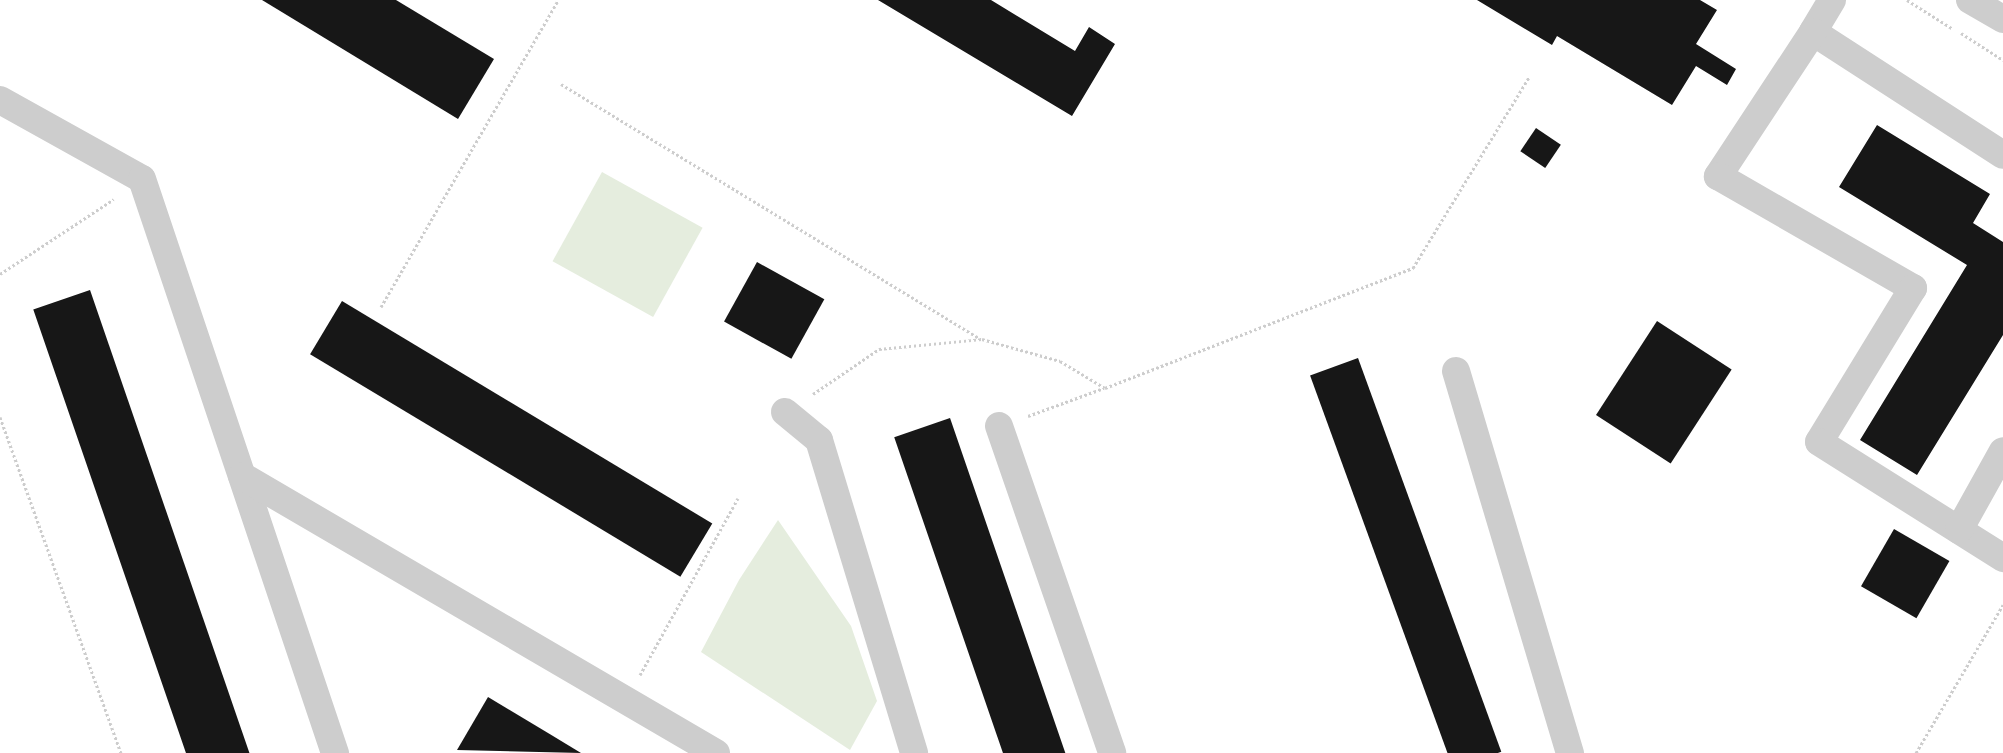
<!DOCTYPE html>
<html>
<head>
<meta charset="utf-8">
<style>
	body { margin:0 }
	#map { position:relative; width:2003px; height:753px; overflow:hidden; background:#fff; font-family:Rubik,sans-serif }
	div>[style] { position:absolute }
	.green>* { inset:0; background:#e5edde; transform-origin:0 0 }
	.building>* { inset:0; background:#171717; transform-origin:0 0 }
	.path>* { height:3px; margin-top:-1.5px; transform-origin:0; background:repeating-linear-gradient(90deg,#cdcdcd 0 2.5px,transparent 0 5px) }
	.minor>* { height:28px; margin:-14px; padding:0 14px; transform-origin:14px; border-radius:14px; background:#cdcdcd }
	span { translate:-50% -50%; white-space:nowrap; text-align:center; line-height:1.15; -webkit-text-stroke:5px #fff; paint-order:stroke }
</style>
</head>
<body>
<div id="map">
	<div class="green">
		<i style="left:602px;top:172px;width:115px;height:102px;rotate:29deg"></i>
		<i style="clip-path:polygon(778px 520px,851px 626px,877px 701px,850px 750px,701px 652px,739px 580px)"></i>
	</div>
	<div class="building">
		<i style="clip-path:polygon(262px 0,396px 0,494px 59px,458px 119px)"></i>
		<i style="clip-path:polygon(878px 0,991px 0,1075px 51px,1089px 27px,1115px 44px,1072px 116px)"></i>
		<i style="clip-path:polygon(1477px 0,1700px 0,1717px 10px,1696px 44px,1736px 69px,1727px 85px,1696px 66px,1672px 105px,1557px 36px,1552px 45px)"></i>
		<i style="clip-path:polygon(1877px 125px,1990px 194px,1973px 223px,2003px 242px,2003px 335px,1917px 475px,1860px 440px,1967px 265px,1839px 187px)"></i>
		<i style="left:1536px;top:128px;width:30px;height:28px;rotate:34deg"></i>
		<i style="left:757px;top:262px;width:77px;height:68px;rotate:29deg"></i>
		<i style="left:90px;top:290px;width:490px;height:60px;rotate:71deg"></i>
		<i style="left:342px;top:301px;width:432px;height:62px;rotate:31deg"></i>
		<i style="left:1657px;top:321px;width:89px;height:112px;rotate:33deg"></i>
		<i style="left:1358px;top:358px;width:419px;height:51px;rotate:70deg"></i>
		<i style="left:950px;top:418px;width:355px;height:59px;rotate:71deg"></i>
		<i style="left:1894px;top:529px;width:64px;height:66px;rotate:30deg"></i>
		<i style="clip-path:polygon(488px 697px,553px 736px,581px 753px,457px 750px)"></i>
	</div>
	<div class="path">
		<i style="left:1907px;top:0;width:54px;rotate:32.2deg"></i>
		<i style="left:1961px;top:33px;width:50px;rotate:32.7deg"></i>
		<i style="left:561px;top:84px;width:491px;rotate:31.3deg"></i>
		<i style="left:0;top:274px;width:136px;rotate:-33.3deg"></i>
		<i style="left:381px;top:307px;width:354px;rotate:-60deg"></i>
		<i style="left:813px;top:394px;width:80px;rotate:-34.3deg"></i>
		<i style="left:879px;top:349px;width:103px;rotate:-5.5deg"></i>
		<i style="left:982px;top:339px;width:81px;rotate:15.8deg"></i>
		<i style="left:1060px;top:361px;width:52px;rotate:31deg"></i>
		<i style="left:1105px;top:388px;width:331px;rotate:-21.3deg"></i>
		<i style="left:1413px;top:268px;width:223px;rotate:-58.7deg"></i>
		<i style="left:1028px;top:416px;width:81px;rotate:-20.2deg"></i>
		<i style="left:0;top:417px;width:357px;rotate:70.2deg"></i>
		<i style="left:640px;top:675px;width:202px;rotate:-61deg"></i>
		<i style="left:1916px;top:753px;width:172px;rotate:-59.6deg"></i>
	</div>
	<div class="minor">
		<i style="left:1832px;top:0;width:37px;rotate:121deg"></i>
		<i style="left:1813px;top:32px;width:226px;rotate:32.9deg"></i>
		<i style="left:1970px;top:0;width:38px;rotate:30deg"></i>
		<i style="left:1813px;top:32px;width:173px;rotate:123.4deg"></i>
		<i style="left:1718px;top:176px;width:225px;rotate:29.9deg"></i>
		<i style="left:1913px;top:288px;width:180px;rotate:121.4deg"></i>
		<i style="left:1819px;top:442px;width:218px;rotate:32.2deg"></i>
		<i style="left:0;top:100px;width:162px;rotate:29.1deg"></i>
		<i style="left:142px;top:179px;width:606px;rotate:71.42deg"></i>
		<i style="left:1456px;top:371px;width:399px;rotate:73.4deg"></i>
		<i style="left:785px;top:412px;width:44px;rotate:39.5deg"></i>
		<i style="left:819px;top:440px;width:327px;rotate:73.1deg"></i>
		<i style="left:999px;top:426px;width:346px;rotate:70.9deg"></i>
		<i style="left:242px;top:476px;width:549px;rotate:30.3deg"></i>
		<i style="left:1959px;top:530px;width:90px;rotate:-60.9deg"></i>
	</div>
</div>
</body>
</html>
